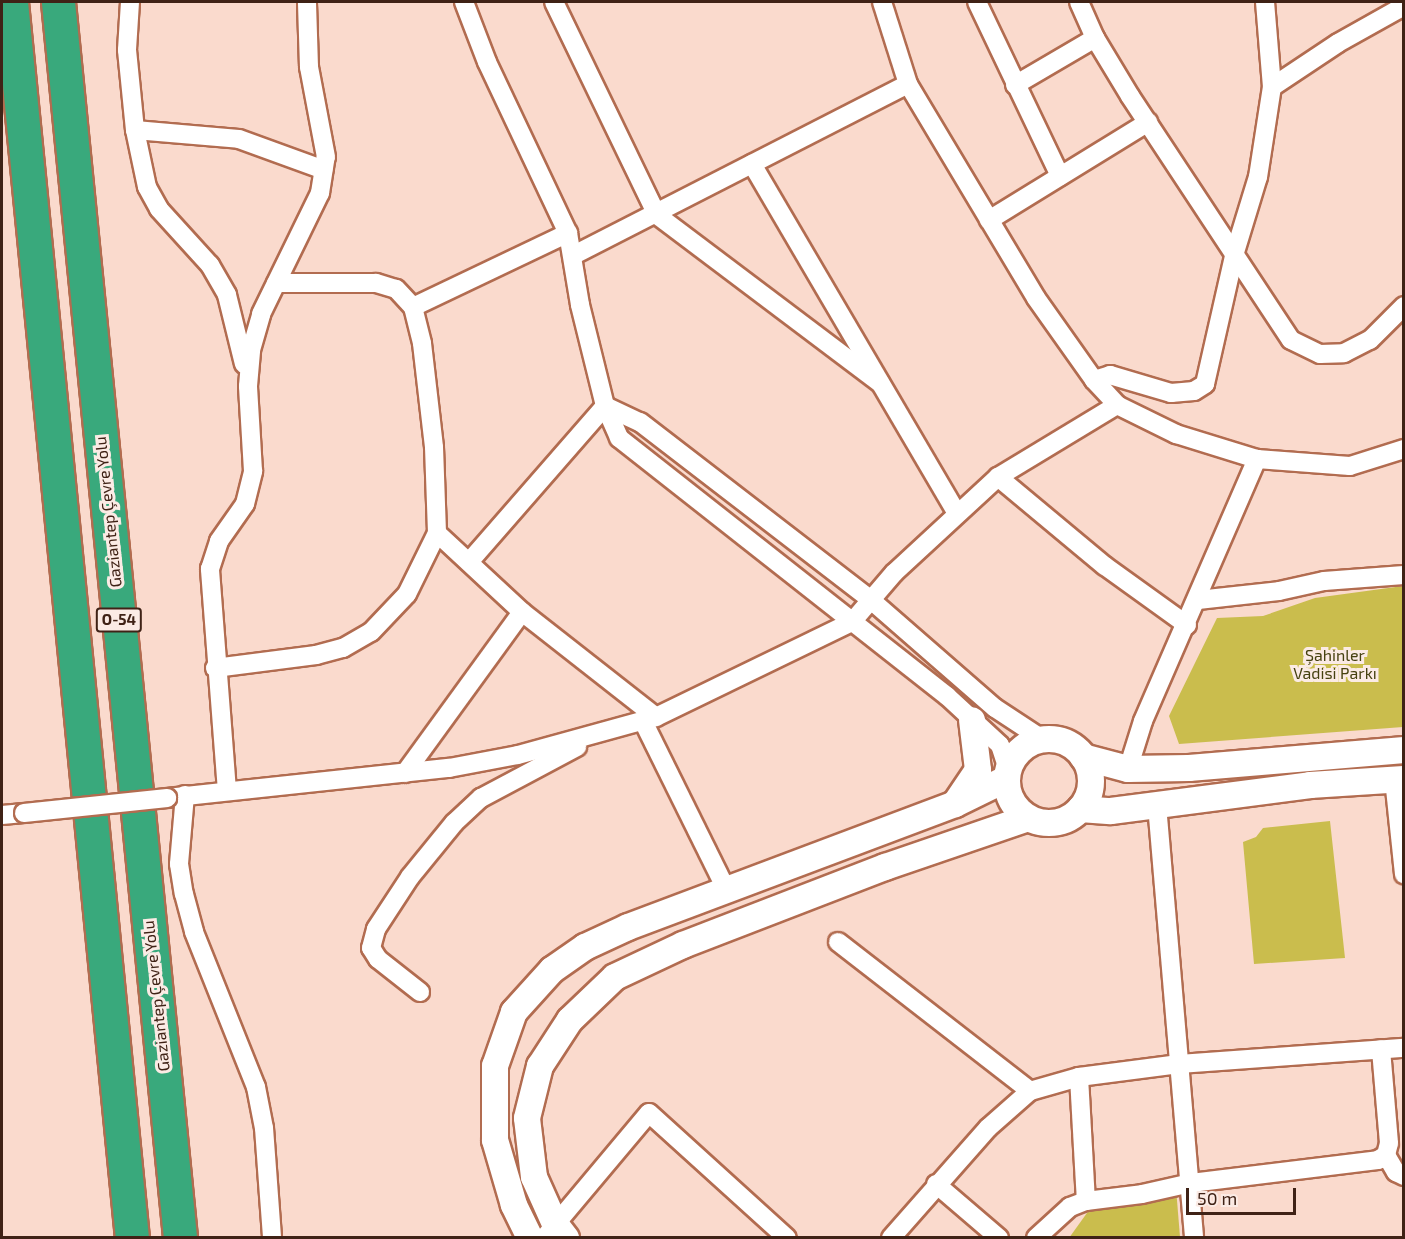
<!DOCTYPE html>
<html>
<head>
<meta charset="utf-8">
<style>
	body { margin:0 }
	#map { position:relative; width:1405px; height:1239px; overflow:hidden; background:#fadacd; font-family:"Exo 2",sans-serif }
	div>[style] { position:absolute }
	.green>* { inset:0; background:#cabd4d }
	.roads { filter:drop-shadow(2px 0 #b26c50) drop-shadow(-2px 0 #b26c50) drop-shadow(0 2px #b26c50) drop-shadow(0 -2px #b26c50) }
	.street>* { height:18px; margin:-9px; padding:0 9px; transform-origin:9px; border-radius:9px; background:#fff }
	.secondary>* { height:26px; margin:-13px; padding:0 13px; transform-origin:13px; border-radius:13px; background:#fff }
	.secondary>.ring { margin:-13px; padding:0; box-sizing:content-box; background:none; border:26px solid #fff; border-radius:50% }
	.highway>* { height:33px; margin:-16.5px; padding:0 16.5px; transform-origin:16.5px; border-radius:16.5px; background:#39a97c }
	.bridges { filter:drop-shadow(2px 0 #b26c50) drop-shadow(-2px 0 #b26c50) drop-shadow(0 2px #b26c50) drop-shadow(0 -2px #b26c50) }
	.street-bridge>* { height:18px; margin:-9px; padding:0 9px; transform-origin:9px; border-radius:9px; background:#fff }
	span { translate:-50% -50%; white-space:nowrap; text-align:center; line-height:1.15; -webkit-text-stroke:6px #fbebe5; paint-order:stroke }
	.shield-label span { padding:2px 4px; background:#fbebe5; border:2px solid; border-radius:4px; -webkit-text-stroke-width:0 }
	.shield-label { font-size:15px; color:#3f2216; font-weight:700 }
	.street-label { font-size:16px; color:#3f2216 }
	.park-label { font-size:16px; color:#464110 }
	.frame { position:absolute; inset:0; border:3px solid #3f2216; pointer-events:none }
	.scale { position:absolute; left:1186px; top:1188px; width:110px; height:27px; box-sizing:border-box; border:3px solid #3f2216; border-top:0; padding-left:8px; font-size:18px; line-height:21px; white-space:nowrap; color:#3f2216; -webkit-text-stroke:4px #fbebe5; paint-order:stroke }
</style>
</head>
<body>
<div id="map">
	<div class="green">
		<i style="clip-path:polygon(1403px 586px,1403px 727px,1179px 744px,1169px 716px,1217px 618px,1263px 616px,1315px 598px)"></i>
		<i style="clip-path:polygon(1330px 821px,1345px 958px,1254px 964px,1243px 842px,1256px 837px,1263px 828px)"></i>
		<i style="clip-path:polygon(1176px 1188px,1180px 1237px,1069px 1238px,1097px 1199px)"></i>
	</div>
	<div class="roads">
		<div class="street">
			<i style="left:130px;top:2px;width:48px;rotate:93.6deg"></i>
			<i style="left:127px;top:50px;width:80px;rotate:84.3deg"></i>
			<i style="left:135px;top:130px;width:58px;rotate:78.1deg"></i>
			<i style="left:147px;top:187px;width:25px;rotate:61deg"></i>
			<i style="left:159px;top:209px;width:76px;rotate:47.7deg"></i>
			<i style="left:210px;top:265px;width:34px;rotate:60deg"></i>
			<i style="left:227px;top:295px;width:71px;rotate:76.2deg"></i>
			<i style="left:464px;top:2px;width:64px;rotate:69deg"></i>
			<i style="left:487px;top:62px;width:189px;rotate:64.7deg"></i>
			<i style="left:568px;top:233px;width:73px;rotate:80.5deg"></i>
			<i style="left:580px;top:305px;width:104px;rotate:76.1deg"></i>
			<i style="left:605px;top:406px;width:35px;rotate:66deg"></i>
			<i style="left:619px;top:438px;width:417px;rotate:38.2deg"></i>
			<i style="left:947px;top:696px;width:72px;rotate:42.8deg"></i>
			<i style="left:1000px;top:745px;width:25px;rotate:72deg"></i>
			<i style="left:554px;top:2px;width:237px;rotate:64.2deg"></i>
			<i style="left:657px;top:215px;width:279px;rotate:37deg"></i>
			<i style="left:882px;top:2px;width:86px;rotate:72.4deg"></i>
			<i style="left:908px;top:84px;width:249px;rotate:59.1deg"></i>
			<i style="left:1036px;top:298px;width:100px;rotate:54.7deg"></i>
			<i style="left:1094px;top:380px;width:34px;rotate:47deg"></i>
			<i style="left:1117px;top:405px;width:66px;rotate:26.2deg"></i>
			<i style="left:1176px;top:434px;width:85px;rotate:17.2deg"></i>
			<i style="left:1257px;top:459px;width:93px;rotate:4.3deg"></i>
			<i style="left:1350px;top:466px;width:57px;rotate:-17.5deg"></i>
			<i style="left:977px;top:2px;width:193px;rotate:64.5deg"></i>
			<i style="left:1079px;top:2px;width:39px;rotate:66deg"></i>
			<i style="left:1095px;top:38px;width:68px;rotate:58.9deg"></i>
			<i style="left:1130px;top:96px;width:292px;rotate:56.6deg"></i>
			<i style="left:1291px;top:340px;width:32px;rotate:26deg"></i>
			<i style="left:1320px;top:354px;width:24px;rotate:-2deg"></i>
			<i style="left:1344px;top:353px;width:29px;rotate:-27deg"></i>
			<i style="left:1370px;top:340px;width:48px;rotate:-45deg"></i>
			<i style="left:1015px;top:85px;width:93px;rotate:-30.4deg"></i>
			<i style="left:1272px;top:87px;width:79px;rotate:-33.7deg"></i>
			<i style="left:1338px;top:43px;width:76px;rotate:-29.3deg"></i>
			<i style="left:135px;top:130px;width:104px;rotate:4.9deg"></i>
			<i style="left:239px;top:139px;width:90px;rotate:20deg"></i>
			<i style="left:752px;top:164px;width:403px;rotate:59.6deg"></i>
			<i style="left:989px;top:220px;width:187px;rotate:-31.6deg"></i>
			<i style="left:574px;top:255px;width:375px;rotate:-27.1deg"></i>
			<i style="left:413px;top:307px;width:172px;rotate:-25.5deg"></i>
			<i style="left:1094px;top:380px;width:17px;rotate:-17deg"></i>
			<i style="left:1110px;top:375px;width:64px;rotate:16.4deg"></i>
			<i style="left:1171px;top:393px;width:23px;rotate:-5deg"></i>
			<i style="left:1194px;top:391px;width:13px;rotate:-32deg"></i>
			<i style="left:1205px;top:384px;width:135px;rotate:-77.2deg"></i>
			<i style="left:1235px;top:252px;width:78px;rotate:-73deg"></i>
			<i style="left:1258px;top:177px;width:91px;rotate:-81.2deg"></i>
			<i style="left:1272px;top:87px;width:85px;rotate:-94.7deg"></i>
			<i style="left:605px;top:406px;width:38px;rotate:25deg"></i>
			<i style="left:640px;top:422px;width:292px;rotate:37.6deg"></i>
			<i style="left:871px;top:600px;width:164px;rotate:41.1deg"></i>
			<i style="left:995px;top:708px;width:56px;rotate:33.4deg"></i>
			<i style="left:998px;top:477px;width:139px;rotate:39.8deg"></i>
			<i style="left:1105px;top:566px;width:101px;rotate:35.7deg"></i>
			<i style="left:437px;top:533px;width:116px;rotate:42.9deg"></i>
			<i style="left:522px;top:612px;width:170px;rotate:38.1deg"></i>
			<i style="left:469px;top:562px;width:207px;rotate:-48.9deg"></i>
			<i style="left:1198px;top:600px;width:81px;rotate:-6.3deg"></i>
			<i style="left:1279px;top:591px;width:46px;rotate:-12.5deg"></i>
			<i style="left:1324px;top:581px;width:80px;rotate:-4.3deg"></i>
			<i style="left:215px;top:668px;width:102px;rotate:-7.3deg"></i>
			<i style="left:316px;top:655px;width:28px;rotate:-15deg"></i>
			<i style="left:343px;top:648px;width:32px;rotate:-30deg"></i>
			<i style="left:371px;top:632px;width:52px;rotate:-46.5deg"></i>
			<i style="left:407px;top:594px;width:68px;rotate:-63.8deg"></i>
			<i style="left:437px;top:533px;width:86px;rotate:-92deg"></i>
			<i style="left:434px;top:447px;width:105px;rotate:-96.6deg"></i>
			<i style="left:422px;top:343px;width:37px;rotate:-104deg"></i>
			<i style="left:413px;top:307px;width:25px;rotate:-133deg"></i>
			<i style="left:396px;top:289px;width:21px;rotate:-163deg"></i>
			<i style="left:376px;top:283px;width:100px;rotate:180deg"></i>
			<i style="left:643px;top:721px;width:187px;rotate:63.7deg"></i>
			<i style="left:1128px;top:769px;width:50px;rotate:-72.6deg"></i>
			<i style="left:1143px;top:721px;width:286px;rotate:-66.5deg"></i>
			<i style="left:405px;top:773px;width:199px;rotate:-54deg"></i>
			<i style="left:1394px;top:779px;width:96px;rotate:84deg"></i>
			<i style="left:227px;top:791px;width:223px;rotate:-94.4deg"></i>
			<i style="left:210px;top:569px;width:29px;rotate:-72deg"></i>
			<i style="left:219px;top:541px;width:45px;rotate:-54.9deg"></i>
			<i style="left:245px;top:504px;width:34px;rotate:-76deg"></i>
			<i style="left:253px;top:471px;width:85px;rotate:-93.4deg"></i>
			<i style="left:248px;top:386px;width:36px;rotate:-85deg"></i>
			<i style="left:251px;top:350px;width:37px;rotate:-74deg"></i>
			<i style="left:261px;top:314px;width:135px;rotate:-64deg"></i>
			<i style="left:320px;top:193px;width:36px;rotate:-81deg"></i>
			<i style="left:326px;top:157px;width:92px;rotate:-100.7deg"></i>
			<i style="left:309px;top:67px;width:65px;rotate:-91.8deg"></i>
			<i style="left:185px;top:795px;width:69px;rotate:95deg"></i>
			<i style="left:179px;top:864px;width:30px;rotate:81deg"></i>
			<i style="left:184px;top:894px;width:39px;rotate:75deg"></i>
			<i style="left:194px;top:932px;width:167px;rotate:68.2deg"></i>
			<i style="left:256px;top:1087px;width:42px;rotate:79deg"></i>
			<i style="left:264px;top:1128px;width:110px;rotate:85.8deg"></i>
			<i style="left:167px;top:798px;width:284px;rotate:-6.1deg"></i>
			<i style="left:449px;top:768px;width:70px;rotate:-10.7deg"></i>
			<i style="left:518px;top:755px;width:143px;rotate:-15.4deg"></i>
			<i style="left:656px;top:717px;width:218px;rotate:-25.9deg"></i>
			<i style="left:852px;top:622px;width:65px;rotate:-49.4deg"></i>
			<i style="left:894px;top:573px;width:142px;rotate:-42.7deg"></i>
			<i style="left:998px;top:477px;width:139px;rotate:-31.2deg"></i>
			<i style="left:1157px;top:805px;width:435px;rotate:85.1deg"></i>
			<i style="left:2px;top:815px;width:22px;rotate:-5deg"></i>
			<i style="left:838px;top:942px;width:243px;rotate:37.8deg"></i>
			<i style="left:420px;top:992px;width:53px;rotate:-141.8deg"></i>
			<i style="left:378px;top:959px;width:13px;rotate:-122deg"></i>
			<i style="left:371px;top:948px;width:20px;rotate:-75deg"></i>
			<i style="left:376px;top:929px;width:62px;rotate:-56.8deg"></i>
			<i style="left:410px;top:877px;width:70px;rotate:-50.8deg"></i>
			<i style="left:454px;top:823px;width:37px;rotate:-43deg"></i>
			<i style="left:481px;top:798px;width:109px;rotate:-28deg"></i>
			<i style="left:1079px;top:1077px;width:124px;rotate:86.8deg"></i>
			<i style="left:1386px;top:1155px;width:20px;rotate:60deg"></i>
			<i style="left:1396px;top:1172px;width:9px;rotate:27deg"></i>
			<i style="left:936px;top:1184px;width:83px;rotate:40.6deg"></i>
			<i style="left:544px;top:1238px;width:163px;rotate:-50deg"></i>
			<i style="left:649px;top:1113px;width:186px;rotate:42.2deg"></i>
			<i style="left:891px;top:1238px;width:147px;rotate:-48.6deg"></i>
			<i style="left:988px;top:1128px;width:56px;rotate:-41.4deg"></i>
			<i style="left:1030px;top:1091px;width:51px;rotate:-15.9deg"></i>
			<i style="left:1079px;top:1077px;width:101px;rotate:-7.4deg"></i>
			<i style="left:1179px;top:1064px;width:226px;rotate:-4.1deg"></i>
			<i style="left:1036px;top:1238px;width:46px;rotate:-42.4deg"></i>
			<i style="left:1070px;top:1207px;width:17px;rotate:-21deg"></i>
			<i style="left:1086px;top:1201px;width:56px;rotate:-7.1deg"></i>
			<i style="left:1142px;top:1194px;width:50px;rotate:-12.7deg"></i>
			<i style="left:1191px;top:1183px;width:188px;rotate:-7deg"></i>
			<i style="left:1378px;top:1160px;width:9px;rotate:-32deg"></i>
			<i style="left:1386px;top:1155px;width:12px;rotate:-76deg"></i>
			<i style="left:1389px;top:1143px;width:94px;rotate:-94.9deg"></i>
		</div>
		<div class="secondary">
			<i class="ring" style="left:1007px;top:739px;width:58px;height:58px"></i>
			<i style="left:1083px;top:757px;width:47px;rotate:14.9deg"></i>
			<i style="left:1128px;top:769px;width:61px;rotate:-0.9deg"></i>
			<i style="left:1189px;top:768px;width:216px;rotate:-4.8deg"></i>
			<i style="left:955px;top:804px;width:41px;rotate:-55.9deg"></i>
			<i style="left:978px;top:770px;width:50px;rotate:-96.8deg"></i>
			<i style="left:1080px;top:809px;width:31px;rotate:4deg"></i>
			<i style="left:1111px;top:811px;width:201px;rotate:-7.4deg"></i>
			<i style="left:1310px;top:785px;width:94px;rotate:-3.7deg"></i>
			<i style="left:530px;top:1238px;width:37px;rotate:-116deg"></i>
			<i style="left:514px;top:1205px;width:68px;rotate:-106.3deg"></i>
			<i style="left:495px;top:1140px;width:74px;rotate:-90deg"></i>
			<i style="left:495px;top:1066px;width:57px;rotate:-70.6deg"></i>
			<i style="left:514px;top:1012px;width:57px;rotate:-47.9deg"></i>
			<i style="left:552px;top:970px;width:40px;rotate:-34.9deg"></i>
			<i style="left:585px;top:947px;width:47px;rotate:-24.9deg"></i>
			<i style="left:628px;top:927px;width:349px;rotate:-20.6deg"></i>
			<i style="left:955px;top:804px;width:57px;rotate:-26.1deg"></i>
			<i style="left:566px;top:1238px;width:18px;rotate:-128deg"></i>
			<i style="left:555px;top:1224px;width:51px;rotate:-114.1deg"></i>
			<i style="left:534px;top:1177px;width:59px;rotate:-96.8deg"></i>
			<i style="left:527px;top:1118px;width:54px;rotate:-76deg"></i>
			<i style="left:540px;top:1066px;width:55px;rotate:-56.9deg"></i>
			<i style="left:570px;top:1020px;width:62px;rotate:-43.7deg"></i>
			<i style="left:615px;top:977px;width:75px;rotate:-25.2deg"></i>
			<i style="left:683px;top:945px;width:217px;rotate:-21.1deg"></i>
			<i style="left:885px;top:867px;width:151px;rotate:-18.9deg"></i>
		</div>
		<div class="highway">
			<i style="left:11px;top:2px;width:1242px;rotate:84.41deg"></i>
			<i style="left:58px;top:2px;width:1242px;rotate:84.36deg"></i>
		</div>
	</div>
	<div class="bridges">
		<div class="street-bridge">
			<i style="left:24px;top:813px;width:144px;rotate:-6deg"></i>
		</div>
	</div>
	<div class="shield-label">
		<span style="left:119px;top:620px">O-54</span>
	</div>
	<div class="street-label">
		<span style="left:108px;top:512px;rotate:-96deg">Gaziantep Çevre Yolu</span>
		<span style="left:156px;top:996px;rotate:-96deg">Gaziantep Çevre Yolu</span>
	</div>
	<div class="park-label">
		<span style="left:1335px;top:664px">Şahinler<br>Vadisi Parkı</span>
	</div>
	<div class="frame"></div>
	<div class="scale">50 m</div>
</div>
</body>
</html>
